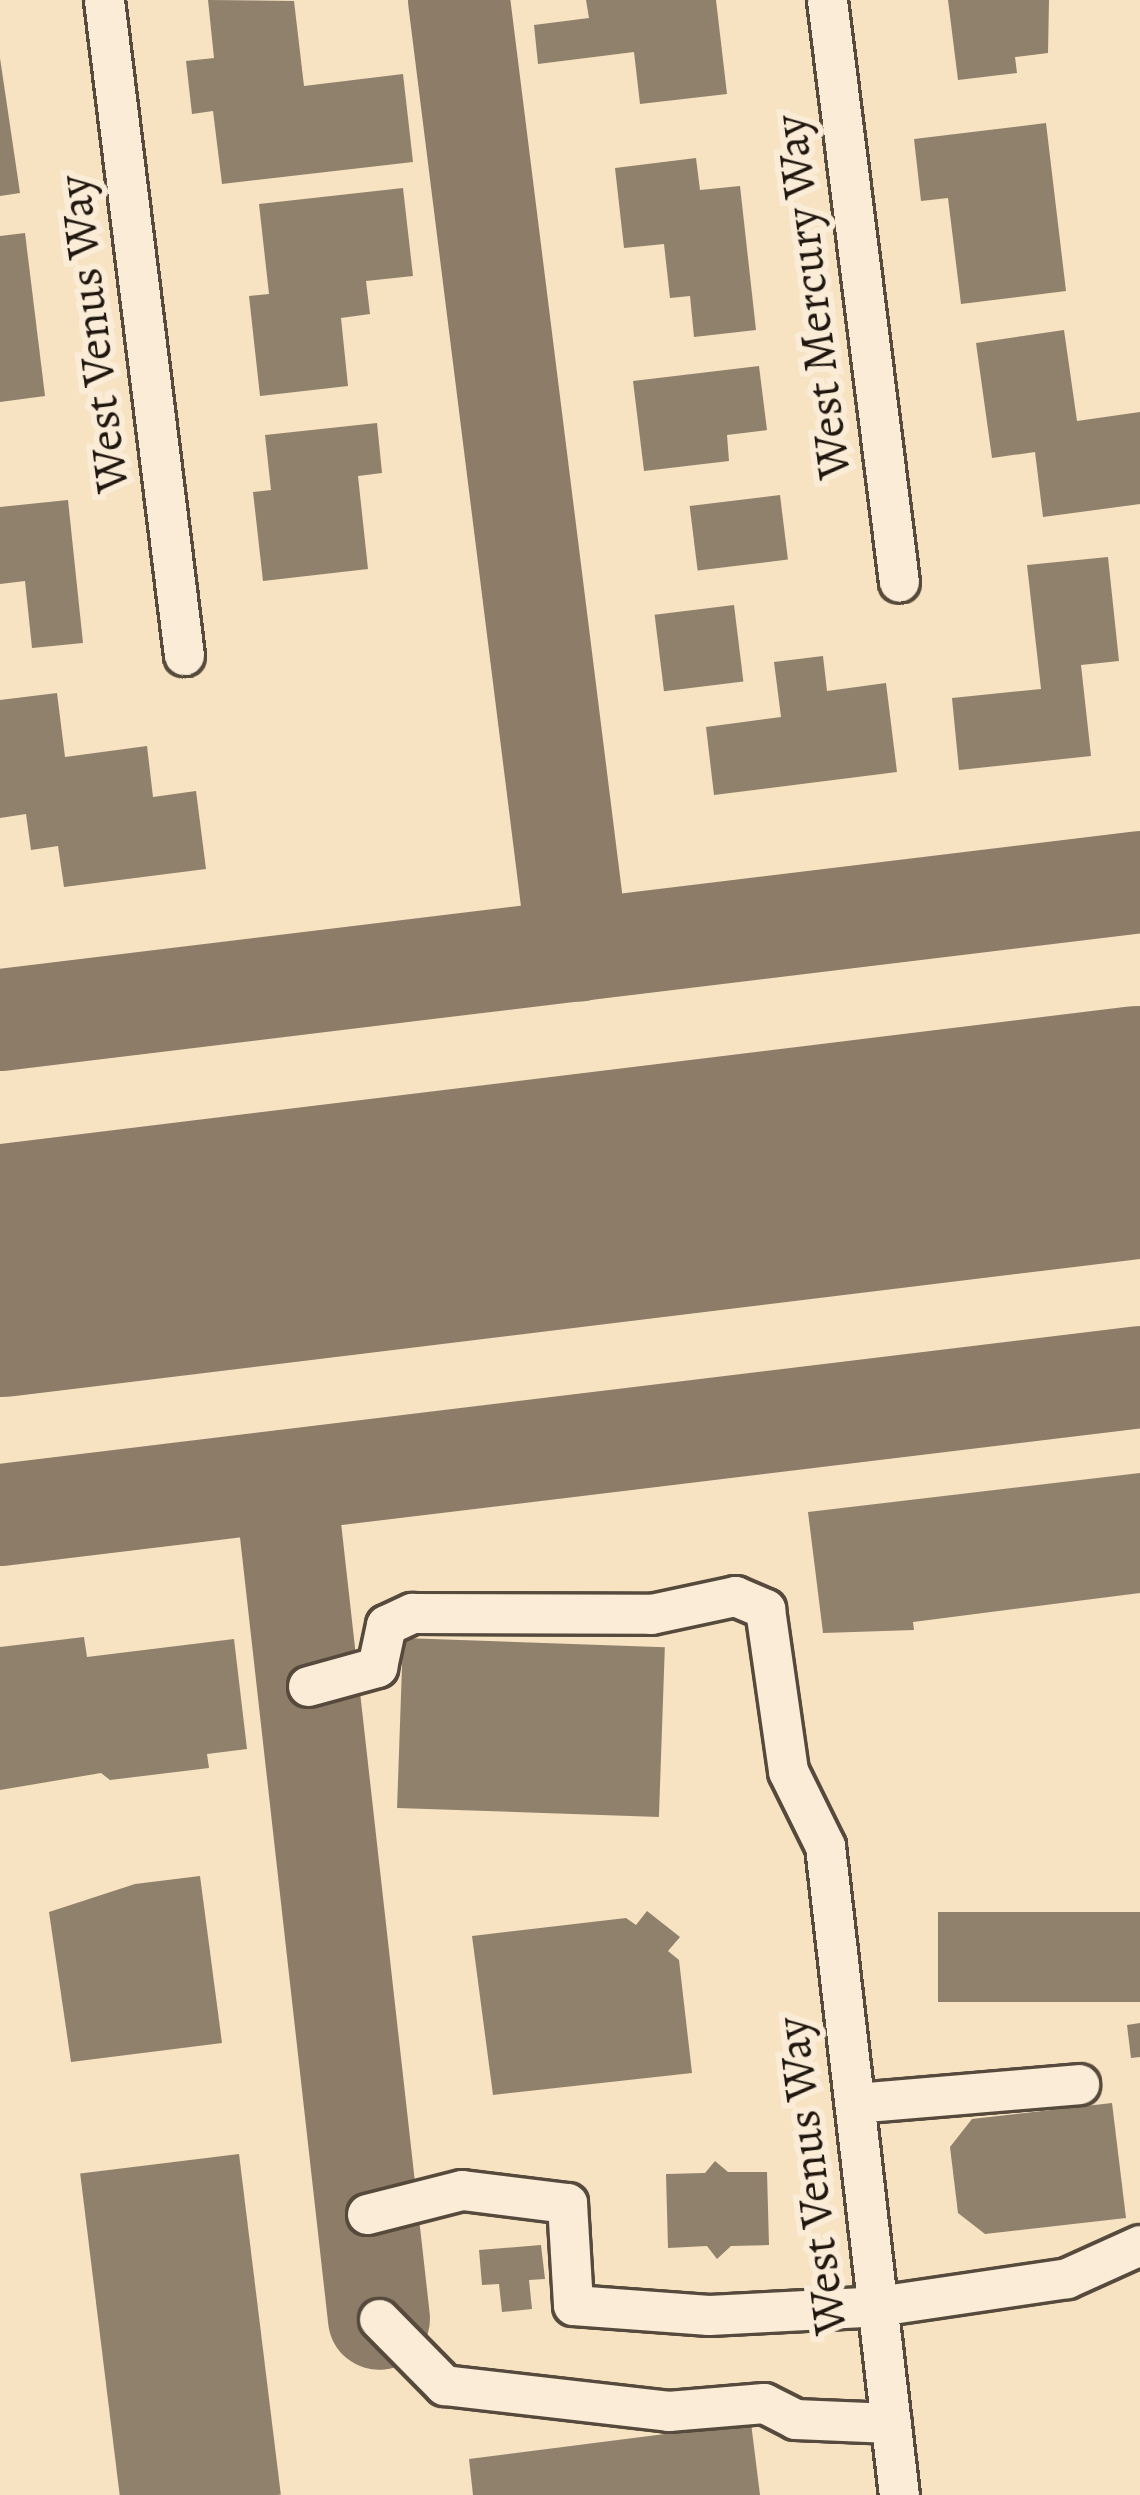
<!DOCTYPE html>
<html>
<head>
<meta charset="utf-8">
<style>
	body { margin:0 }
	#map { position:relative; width:1140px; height:2495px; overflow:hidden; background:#f7e2c2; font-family:Alegreya,serif }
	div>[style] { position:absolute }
	.taxiway>* { height:102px; margin:-51px; padding:0 51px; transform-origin:51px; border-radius:51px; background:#8c7c68 }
	.runway>* { height:252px; margin:-126px; padding:0 126px; transform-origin:126px; border-radius:126px; background:#8c7c68 }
	.building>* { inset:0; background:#90816c; transform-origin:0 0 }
	.roads { filter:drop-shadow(3px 0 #564a3c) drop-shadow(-3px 0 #564a3c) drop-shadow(0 3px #564a3c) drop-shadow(0 -3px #564a3c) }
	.minor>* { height:39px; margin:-19.5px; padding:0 19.5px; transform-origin:19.5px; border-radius:19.5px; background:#faecd7 }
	span { translate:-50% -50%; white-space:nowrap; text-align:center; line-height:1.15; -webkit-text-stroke:12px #faecd7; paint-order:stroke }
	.street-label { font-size:48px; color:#20170f }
</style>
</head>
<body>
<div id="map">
	<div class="taxiway">
		<i style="left:459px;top:0;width:958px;rotate:82.87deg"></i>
		<i style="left:0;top:1020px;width:1148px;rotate:-6.9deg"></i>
		<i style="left:285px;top:1481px;width:843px;rotate:83.6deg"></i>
		<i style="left:0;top:1515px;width:1148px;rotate:-6.9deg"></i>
	</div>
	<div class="runway">
		<i style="left:0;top:1271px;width:1148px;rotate:-6.95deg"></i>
	</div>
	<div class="building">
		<i style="clip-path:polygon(208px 0,294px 1px,304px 86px,403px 74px,413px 162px,222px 184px,213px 111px,192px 114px,186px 61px,214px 58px)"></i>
		<i style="clip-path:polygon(586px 0,716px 0,727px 94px,640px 104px,634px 52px,538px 64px,534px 25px,589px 18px)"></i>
		<i style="clip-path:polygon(948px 0,1049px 0,1048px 53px,1015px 57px,1017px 73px,958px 80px)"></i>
		<i style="clip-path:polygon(0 58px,20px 193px,0 196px)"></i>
		<i style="clip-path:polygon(1046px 123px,1066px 291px,961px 304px,948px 198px,921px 201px,914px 139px)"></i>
		<i style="clip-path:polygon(696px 158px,700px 190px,740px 186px,756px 330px,694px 337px,690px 296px,670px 298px,664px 244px,624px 248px,615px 168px)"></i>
		<i style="clip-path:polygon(403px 188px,413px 276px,366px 281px,370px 314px,341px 318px,348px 386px,260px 396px,249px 296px,269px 294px,259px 204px)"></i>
		<i style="clip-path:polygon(25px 233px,45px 396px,0 402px,0 236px)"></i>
		<i style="clip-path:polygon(1064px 330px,1077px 421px,1140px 412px,1140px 504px,1043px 517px,1035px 452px,992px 458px,976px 343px)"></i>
		<i style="clip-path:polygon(759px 366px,767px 430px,727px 435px,729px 461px,644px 471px,633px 381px)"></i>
		<i style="clip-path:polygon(377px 423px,382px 473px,358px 476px,368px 569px,263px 581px,253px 492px,271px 490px,265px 435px)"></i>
		<i style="left:780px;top:495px;width:65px;height:91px;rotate:83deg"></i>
		<i style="clip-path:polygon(68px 500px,83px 643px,32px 648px,25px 581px,0 584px,0 507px)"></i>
		<i style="clip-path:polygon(1108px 557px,1119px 661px,1081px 665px,1091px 756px,959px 770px,952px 698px,1041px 689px,1027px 565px)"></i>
		<i style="left:734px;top:605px;width:77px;height:80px;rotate:83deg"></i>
		<i style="clip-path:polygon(823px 656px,827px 691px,886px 683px,897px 772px,714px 795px,706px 727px,781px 717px,774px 662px)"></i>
		<i style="clip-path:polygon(57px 693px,65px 757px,147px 746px,153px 797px,196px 791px,206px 869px,64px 887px,58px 846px,31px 850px,26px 814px,0 818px,0 700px)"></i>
		<i style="clip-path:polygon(1140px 1473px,1140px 1593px,913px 1622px,914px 1630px,823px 1633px,808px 1512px)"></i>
		<i style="clip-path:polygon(84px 1637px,87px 1657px,234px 1639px,247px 1749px,207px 1754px,209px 1768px,110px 1780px,101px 1773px,0 1790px,0 1647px)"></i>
		<i style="left:403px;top:1638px;width:262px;height:170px;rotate:2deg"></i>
		<i style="clip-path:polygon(200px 1876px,222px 2043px,71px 2062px,49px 1912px,135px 1884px)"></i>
		<i style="clip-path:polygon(647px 1911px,680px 1937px,668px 1951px,679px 1960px,692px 2073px,493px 2095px,472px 1936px,626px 1918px,636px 1925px)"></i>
		<i style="left:1140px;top:1912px;width:90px;height:202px;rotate:90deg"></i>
		<i style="clip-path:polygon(1140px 2023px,1140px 2057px,1131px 2058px,1127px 2025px)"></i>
		<i style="clip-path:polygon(1112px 2103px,1126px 2218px,985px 2234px,958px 2213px,950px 2147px,972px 2119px)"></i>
		<i style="left:239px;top:2154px;width:343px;height:160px;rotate:83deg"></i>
		<i style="clip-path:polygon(715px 2161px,728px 2172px,767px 2172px,769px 2245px,731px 2246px,717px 2259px,707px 2246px,668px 2248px,666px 2174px,705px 2173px)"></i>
		<i style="clip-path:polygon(541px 2245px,545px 2279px,529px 2280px,532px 2309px,502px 2312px,499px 2284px,482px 2285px,479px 2250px)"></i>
		<i style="clip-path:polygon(751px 2423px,760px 2495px,473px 2495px,469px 2459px)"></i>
	</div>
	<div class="roads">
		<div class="minor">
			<i style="left:104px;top:0;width:660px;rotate:83.04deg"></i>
			<i style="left:827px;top:0;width:586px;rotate:82.95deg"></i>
			<i style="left:308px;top:1686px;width:72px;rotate:-15.4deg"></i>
			<i style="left:377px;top:1667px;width:43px;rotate:-77.9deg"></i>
			<i style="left:386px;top:1625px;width:29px;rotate:-25deg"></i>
			<i style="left:412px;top:1613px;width:239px;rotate:0.2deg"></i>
			<i style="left:651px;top:1614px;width:86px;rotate:-12.1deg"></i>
			<i style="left:735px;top:1596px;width:33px;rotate:23deg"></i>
			<i style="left:765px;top:1609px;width:164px;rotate:81.9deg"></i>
			<i style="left:788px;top:1771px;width:84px;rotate:63.7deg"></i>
			<i style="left:825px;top:1846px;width:653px;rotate:83.5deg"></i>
			<i style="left:855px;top:2103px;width:225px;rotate:-4.8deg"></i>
			<i style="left:367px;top:2214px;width:98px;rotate:-14.2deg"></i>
			<i style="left:462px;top:2190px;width:106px;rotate:7.1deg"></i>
			<i style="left:567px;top:2203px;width:102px;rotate:86.6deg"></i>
			<i style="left:573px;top:2305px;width:136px;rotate:4.2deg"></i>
			<i style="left:709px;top:2315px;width:169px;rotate:-3deg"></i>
			<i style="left:878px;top:2306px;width:191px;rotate:-8.4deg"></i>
			<i style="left:1067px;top:2278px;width:80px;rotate:-24.3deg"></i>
			<i style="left:379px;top:2319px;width:93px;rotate:45.4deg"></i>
			<i style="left:444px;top:2385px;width:226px;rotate:6.6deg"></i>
			<i style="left:668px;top:2411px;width:96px;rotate:-4.8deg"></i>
			<i style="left:764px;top:2403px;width:35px;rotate:27deg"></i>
			<i style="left:795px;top:2419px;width:96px;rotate:2.4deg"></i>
		</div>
	</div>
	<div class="street-label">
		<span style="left:812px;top:297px;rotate:-97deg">West Mercury Way</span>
		<span style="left:93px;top:334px;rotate:-97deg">West Venus Way</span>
		<span style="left:811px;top:2176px;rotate:-97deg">West Venus Way</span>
	</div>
</div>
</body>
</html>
